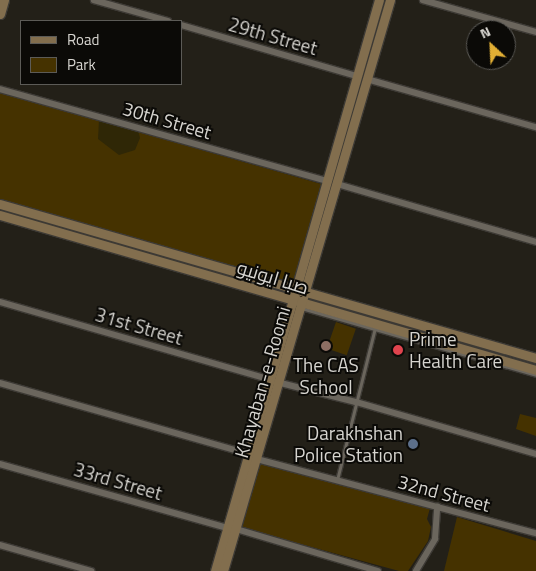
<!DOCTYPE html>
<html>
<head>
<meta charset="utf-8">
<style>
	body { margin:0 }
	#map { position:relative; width:536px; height:571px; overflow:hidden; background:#232018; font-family:"Titillium Web",Cairo,sans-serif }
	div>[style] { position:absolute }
	.green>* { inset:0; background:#453200; transform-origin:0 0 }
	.sand>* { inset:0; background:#2f2706 }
	.roads { filter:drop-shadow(1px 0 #3d3a35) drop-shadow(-1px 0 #3d3a35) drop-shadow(0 1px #3d3a35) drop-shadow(0 -1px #3d3a35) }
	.lane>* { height:3px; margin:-1.5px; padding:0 1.5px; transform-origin:1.5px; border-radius:1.5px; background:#6b665d }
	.street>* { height:5.5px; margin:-2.75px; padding:0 2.75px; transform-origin:2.75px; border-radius:2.75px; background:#6b665d }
	.secondary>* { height:9px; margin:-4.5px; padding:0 4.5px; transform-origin:4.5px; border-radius:4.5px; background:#826e4e }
	.dots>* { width:14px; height:14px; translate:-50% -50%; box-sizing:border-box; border:2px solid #0b0a07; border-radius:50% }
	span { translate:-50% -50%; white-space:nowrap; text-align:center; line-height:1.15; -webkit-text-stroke:4px #0b0a07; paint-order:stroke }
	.street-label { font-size:19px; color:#d6d4cf }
	.poi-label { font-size:19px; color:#d6d4cf }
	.left { translate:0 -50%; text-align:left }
	.right { translate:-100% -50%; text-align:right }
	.legend { position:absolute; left:20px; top:20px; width:162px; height:65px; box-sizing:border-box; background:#0b0a07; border:1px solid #5c5b57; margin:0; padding:6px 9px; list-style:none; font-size:15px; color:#d6d4cf }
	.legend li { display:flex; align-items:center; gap:10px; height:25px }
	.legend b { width:25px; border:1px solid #5c5b57 }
	.north { position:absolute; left:466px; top:20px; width:50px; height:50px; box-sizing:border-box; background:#0b0a07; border:1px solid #5c5b57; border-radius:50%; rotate:335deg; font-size:14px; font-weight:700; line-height:20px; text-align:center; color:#d6d4cf }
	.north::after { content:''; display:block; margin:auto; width:18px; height:22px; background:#e2af34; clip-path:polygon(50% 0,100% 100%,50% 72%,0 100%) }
</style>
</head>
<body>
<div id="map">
	<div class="green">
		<i style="left:0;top:92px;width:336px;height:106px;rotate:16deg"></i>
		<i style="left:336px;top:322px;width:21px;height:28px;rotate:19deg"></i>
		<i style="clip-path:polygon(520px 414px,536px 418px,536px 436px,516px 429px)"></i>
		<i style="clip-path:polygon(260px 463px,430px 508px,427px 519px,431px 527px,428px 541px,408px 571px,399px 571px,242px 528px)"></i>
		<i style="clip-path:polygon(457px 517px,536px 541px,536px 571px,444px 571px)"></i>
	</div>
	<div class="sand">
		<i style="clip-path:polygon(99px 120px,138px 130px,140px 138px,135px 150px,119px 155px,98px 139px)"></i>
	</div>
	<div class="roads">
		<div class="lane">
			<i style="left:301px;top:308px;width:244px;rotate:15.9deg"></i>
			<i style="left:337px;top:480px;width:157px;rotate:-76deg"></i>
		</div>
		<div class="street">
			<i style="left:94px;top:0;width:77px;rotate:15.8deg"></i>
			<i style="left:423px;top:0;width:117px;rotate:15.8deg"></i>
			<i style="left:181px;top:25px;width:183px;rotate:16.2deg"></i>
			<i style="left:367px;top:79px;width:176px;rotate:15.9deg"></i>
			<i style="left:0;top:89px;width:340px;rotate:15.7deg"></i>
			<i style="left:337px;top:184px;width:207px;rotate:16.2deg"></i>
			<i style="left:0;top:302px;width:280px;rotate:16deg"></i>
			<i style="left:277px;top:382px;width:81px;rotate:14.2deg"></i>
			<i style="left:356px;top:402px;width:187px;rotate:16.1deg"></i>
			<i style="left:0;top:383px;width:259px;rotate:15.9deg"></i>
			<i style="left:257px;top:459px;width:289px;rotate:14.9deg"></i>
			<i style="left:0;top:464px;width:237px;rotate:15.7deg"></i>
			<i style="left:236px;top:529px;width:148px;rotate:16.5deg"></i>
			<i style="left:0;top:545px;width:95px;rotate:15.9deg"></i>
			<i style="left:416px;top:571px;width:37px;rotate:-59deg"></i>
			<i style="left:435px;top:539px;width:32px;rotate:-86deg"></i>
		</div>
		<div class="secondary">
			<i style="left:0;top:14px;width:15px;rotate:-74deg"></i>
			<i style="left:0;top:204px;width:558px;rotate:16.03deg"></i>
			<i style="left:0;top:215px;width:558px;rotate:16.13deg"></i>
			<i style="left:215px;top:571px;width:594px;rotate:-73.98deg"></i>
			<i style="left:223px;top:571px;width:595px;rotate:-73.7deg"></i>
		</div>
	</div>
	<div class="dots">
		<i style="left:326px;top:346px;background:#8d6e63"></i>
		<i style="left:398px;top:350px;background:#e0444e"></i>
		<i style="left:413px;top:444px;background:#5c6f8a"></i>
	</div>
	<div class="street-label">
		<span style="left:273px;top:36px;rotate:16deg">29th Street</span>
		<span style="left:167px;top:120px;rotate:16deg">30th Street</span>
		<span style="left:273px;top:277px;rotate:17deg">صبا ایونیو</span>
		<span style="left:139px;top:326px;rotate:16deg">31st Street</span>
		<span style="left:262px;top:382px;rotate:-74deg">Khayaban-e-Roomi</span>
		<span style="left:118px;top:481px;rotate:16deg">33rd Street</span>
		<span style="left:444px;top:493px;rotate:15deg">32nd Street</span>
	</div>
	<div class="poi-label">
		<span class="left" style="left:409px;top:350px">Prime<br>Health Care</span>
		<span style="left:326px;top:376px">The CAS<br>School</span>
		<span class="right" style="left:403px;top:444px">Darakhshan<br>Police Station</span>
	</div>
	<ul class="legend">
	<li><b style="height:6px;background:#826e4e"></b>Road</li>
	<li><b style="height:14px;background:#453200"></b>Park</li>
	</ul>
	<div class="north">N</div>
</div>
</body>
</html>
